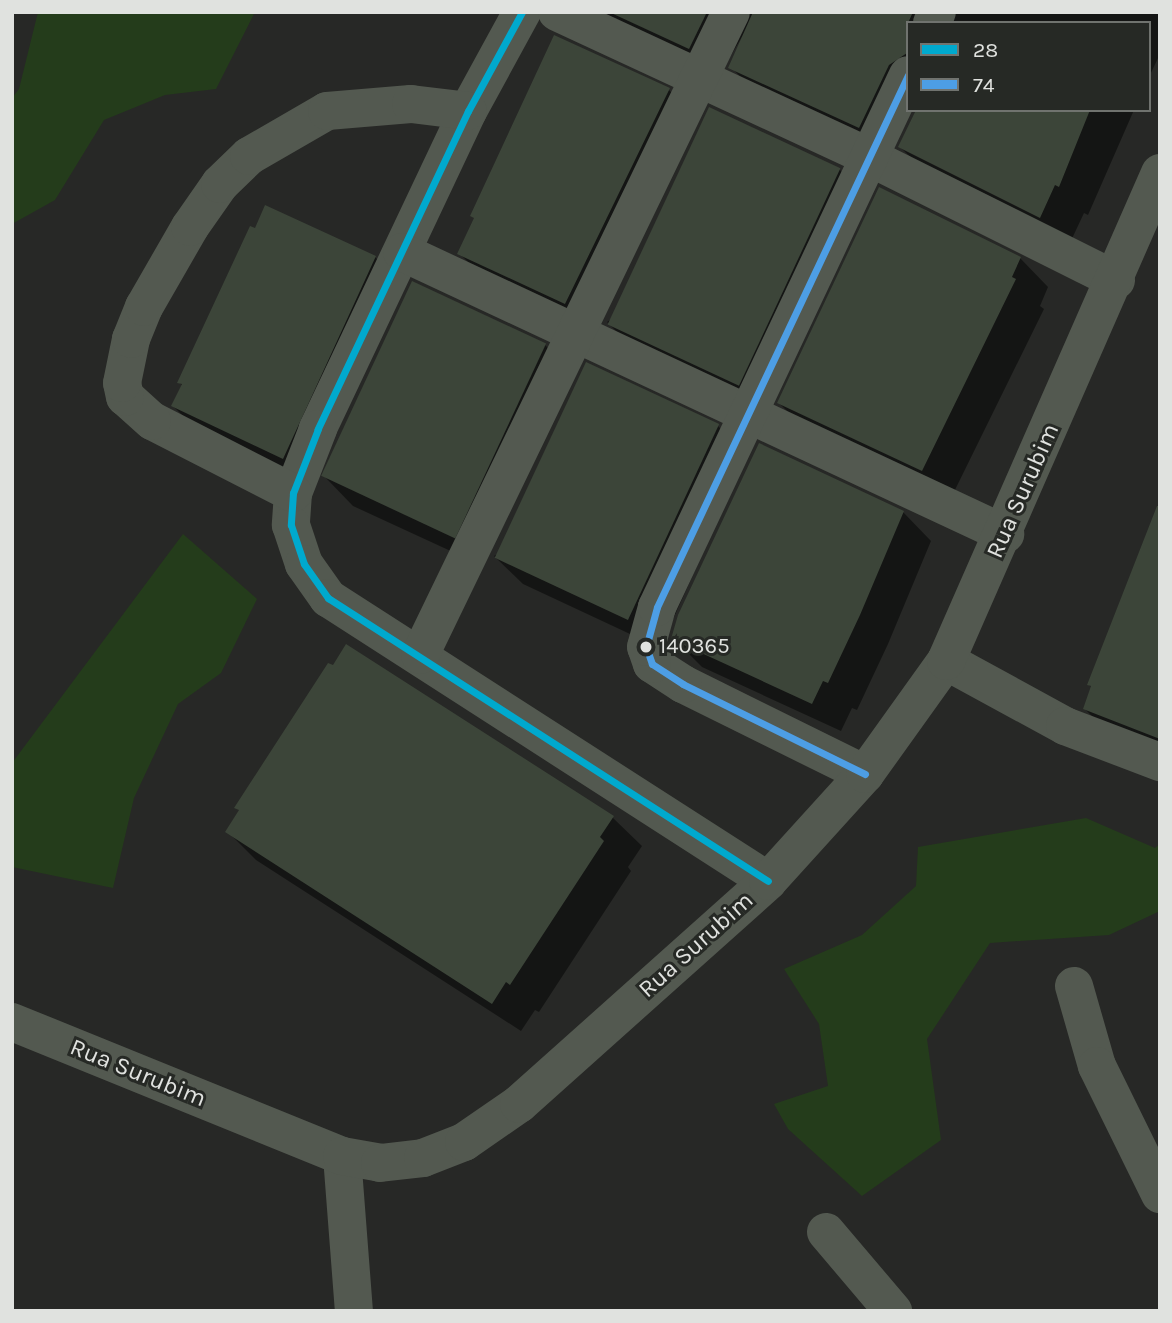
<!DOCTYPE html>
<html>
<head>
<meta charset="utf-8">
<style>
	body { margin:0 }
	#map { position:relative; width:1172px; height:1323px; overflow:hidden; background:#272826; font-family:Karla,sans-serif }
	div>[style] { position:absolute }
	.green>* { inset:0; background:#243c1b }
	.shadow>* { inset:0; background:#0007 }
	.building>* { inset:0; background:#3c4539; transform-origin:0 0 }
	.minor>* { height:38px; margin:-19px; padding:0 19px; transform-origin:19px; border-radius:19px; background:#535950 }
	.tertiary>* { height:38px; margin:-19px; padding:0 19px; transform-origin:19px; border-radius:19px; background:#535950 }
	.bus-1>* { height:7px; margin:-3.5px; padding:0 3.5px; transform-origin:3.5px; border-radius:3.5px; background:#00a9ce }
	.bus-2>* { height:7px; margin:-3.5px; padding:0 3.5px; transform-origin:3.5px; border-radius:3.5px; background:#4d9ee5 }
	.dots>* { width:19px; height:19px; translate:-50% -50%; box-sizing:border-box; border:4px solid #262925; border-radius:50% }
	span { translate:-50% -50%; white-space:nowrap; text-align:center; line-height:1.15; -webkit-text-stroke:6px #262925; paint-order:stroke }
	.bus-label { font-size:22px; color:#e0e2df }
	.left { translate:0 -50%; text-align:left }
	.street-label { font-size:24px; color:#e0e2df }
	.frame { position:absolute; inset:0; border:14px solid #e0e2df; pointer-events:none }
	.legend { position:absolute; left:906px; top:21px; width:245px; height:91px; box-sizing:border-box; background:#262925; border:2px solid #70736f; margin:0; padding:9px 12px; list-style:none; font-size:21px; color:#e0e2df }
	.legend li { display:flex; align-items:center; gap:14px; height:35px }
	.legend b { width:35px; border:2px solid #70736f }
</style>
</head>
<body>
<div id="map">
	<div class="green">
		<i style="clip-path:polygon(38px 12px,255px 12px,216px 89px,165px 95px,104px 120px,55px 200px,12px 224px,12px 98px,19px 89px)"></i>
		<i style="clip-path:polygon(183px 534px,257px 599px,221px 673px,178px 704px,134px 798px,113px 888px,12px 867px,12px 763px)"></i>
		<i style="clip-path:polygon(1086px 818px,1155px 848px,1160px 844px,1160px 911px,1109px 935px,990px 943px,927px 1039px,941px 1140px,862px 1196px,788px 1129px,774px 1104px,828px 1086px,819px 1024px,784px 969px,862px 935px,916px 886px,918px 847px)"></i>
	</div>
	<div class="shadow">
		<i style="clip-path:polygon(594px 12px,1160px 12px,1160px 54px,1149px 77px,1149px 23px,908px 23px,908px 110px,888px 156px,759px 96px,731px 67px,749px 25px,718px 77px)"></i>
		<i style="clip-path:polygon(669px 90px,697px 119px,594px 332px,488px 282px,459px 253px)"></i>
		<i style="clip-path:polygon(917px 110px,1134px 110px,1088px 215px,1084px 213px,1069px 245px,929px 175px,900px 147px)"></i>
		<i style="clip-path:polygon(839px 169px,868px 198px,767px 412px,636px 351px,607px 322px)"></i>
		<i style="clip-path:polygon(375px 257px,403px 286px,312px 487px,202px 435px,173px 406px,183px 386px,179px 382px)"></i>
		<i style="clip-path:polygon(1020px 258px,1048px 287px,1040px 306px,1044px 309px,951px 498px,808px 432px,779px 403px)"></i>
		<i style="clip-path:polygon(545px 345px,574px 374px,481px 565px,353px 506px,325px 477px)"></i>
		<i style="clip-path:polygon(718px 426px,747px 455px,660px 648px,523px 584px,494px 556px)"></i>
		<i style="clip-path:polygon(903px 512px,931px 541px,888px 644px,857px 710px,852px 708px,841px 731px,702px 667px,673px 638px)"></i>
		<i style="clip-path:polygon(1160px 516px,1160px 756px,1113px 738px,1085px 709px,1093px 688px,1089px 685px)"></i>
		<i style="clip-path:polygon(347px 646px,613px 818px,642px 846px,628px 867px,631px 871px,539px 1012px,535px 1010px,521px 1031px,256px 860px,227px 831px)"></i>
	</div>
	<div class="building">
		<i style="clip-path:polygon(609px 12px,707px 12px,689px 49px)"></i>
		<i style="clip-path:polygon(753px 12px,913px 12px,908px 23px,907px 53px,889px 65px,859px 128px,728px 68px)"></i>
		<i style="clip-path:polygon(554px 35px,670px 88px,565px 304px,457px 254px,474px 218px,470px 216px)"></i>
		<i style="left:709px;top:107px;width:145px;height:240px;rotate:25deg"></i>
		<i style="clip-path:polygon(916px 110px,1090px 110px,1059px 187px,1055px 185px,1040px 218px,898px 147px)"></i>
		<i style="clip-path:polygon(879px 187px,1021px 257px,1012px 277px,1016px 279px,922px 471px,777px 403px)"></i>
		<i style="clip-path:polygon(265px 205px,376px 256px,283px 459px,171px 406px,182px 384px,177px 383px,250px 226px,255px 228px)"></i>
		<i style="left:412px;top:281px;width:148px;height:215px;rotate:25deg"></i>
		<i style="left:586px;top:362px;width:147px;height:216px;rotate:25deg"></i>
		<i style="clip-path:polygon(759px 443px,904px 511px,860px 615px,828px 683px,823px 681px,812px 704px,671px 639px,678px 615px)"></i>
		<i style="clip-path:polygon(1157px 506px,1160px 506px,1160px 739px,1083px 709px,1091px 686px,1087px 685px)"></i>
		<i style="clip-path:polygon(346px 644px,614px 816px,600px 837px,604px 841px,510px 985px,506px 982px,492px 1004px,225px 832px,239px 810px,234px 808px,328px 663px,333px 665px)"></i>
	</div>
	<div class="minor">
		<i style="left:522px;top:12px;width:113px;rotate:118.6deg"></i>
		<i style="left:468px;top:111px;width:352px;rotate:115.3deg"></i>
		<i style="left:318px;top:429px;width:69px;rotate:111.3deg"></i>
		<i style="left:293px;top:493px;width:32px;rotate:94deg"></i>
		<i style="left:291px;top:525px;width:41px;rotate:71.6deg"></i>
		<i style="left:304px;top:564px;width:42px;rotate:54.8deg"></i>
		<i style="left:328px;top:598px;width:523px;rotate:32.75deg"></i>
		<i style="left:557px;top:12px;width:344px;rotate:24.9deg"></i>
		<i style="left:869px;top:157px;width:276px;rotate:26.5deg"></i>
		<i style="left:932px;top:23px;width:12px;rotate:-66deg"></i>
		<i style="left:402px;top:252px;width:666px;rotate:25.06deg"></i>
		<i style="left:293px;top:493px;width:158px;rotate:-152.9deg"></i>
		<i style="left:152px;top:421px;width:36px;rotate:-138deg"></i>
		<i style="left:125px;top:397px;width:14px;rotate:-102deg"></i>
		<i style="left:122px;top:383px;width:45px;rotate:-78.4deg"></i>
		<i style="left:131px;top:339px;width:35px;rotate:-68deg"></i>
		<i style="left:144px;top:307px;width:92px;rotate:-60.1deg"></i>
		<i style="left:190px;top:227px;width:52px;rotate:-55.1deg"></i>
		<i style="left:220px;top:184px;width:40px;rotate:-44deg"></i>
		<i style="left:249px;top:156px;width:90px;rotate:-30deg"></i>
		<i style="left:327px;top:111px;width:84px;rotate:-4.8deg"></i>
		<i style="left:411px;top:104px;width:57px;rotate:7deg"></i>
		<i style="left:420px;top:655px;width:714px;rotate:-64.19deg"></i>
		<i style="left:946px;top:661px;width:136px;rotate:28.6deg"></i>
		<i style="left:1065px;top:726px;width:102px;rotate:20.8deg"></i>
		<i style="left:865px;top:774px;width:203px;rotate:-153.7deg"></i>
		<i style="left:683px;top:684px;width:37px;rotate:-147deg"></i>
		<i style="left:652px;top:664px;width:18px;rotate:-109deg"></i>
		<i style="left:646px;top:647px;width:41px;rotate:-74.6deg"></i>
		<i style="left:657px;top:607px;width:588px;rotate:-64.74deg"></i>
		<i style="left:1074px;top:986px;width:83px;rotate:74deg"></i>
		<i style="left:1097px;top:1066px;width:143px;rotate:63.8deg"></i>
		<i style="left:342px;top:1156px;width:155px;rotate:85.6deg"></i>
		<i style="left:826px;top:1232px;width:104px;rotate:49.7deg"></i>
	</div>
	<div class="tertiary">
		<i style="left:12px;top:1022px;width:356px;rotate:22.1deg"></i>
		<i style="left:342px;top:1156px;width:39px;rotate:10deg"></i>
		<i style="left:380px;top:1163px;width:43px;rotate:-6.6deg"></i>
		<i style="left:423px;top:1158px;width:44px;rotate:-21.3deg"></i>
		<i style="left:464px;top:1142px;width:67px;rotate:-34.6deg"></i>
		<i style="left:519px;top:1104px;width:334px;rotate:-41.8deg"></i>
		<i style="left:768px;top:881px;width:144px;rotate:-47.8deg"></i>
		<i style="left:865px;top:774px;width:139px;rotate:-54.4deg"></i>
		<i style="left:946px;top:661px;width:533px;rotate:-66.32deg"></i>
	</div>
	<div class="bus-1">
		<i style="left:522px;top:12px;width:113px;rotate:118.6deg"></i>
		<i style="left:468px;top:111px;width:352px;rotate:115.3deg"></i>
		<i style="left:318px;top:429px;width:69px;rotate:111.3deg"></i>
		<i style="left:293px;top:493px;width:32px;rotate:94deg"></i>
		<i style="left:291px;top:525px;width:41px;rotate:71.6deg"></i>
		<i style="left:304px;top:564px;width:42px;rotate:54.8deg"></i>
		<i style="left:328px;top:598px;width:523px;rotate:32.75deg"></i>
	</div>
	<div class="bus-2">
		<i style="left:865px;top:774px;width:203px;rotate:-153.7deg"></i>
		<i style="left:683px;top:684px;width:37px;rotate:-147deg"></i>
		<i style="left:652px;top:664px;width:18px;rotate:-109deg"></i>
		<i style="left:646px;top:647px;width:41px;rotate:-74.6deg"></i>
		<i style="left:657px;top:607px;width:588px;rotate:-64.74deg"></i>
	</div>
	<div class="dots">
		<i style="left:646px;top:647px;background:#e0e2df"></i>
	</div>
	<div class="bus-label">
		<span class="left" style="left:659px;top:647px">140365</span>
	</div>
	<div class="street-label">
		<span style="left:1023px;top:491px;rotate:-66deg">Rua Surubim</span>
		<span style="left:696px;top:945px;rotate:-42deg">Rua Surubim</span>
		<span style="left:138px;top:1073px;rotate:22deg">Rua Surubim</span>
	</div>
	<div class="frame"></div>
	<ul class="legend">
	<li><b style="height:9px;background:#00a9ce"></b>28</li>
	<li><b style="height:9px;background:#4d9ee5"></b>74</li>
	</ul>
</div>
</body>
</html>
